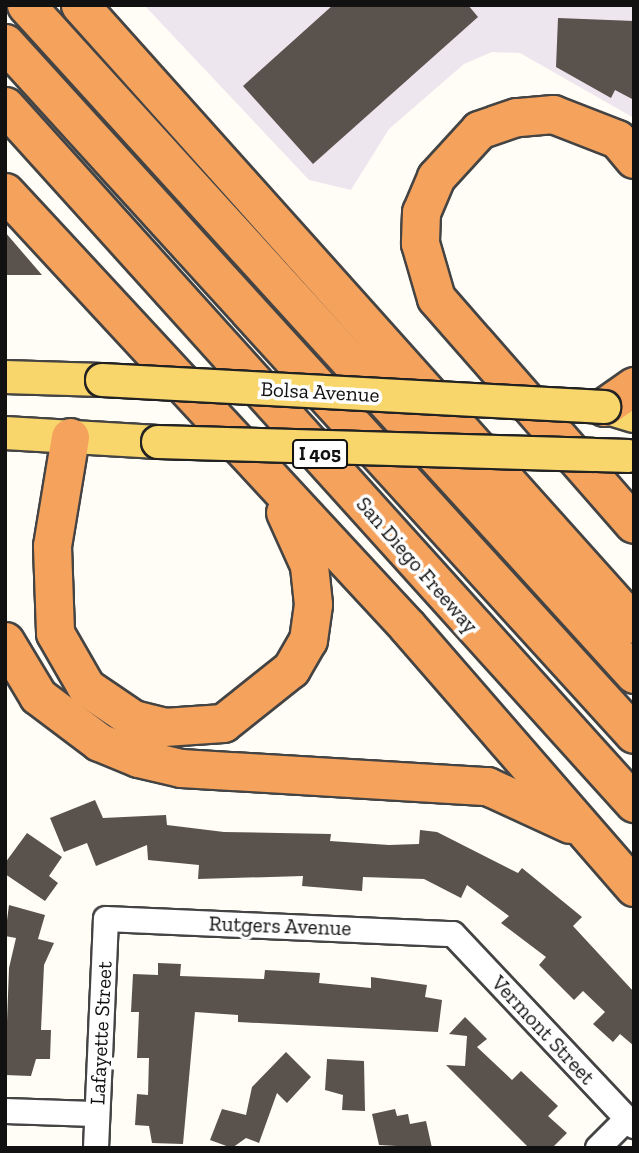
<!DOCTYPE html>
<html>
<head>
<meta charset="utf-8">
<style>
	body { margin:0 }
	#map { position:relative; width:639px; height:1153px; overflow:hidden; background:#fffdf5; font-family:"Zilla Slab",serif }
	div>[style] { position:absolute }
	.industrial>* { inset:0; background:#eee6ef }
	.building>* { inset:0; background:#5a524d }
	.roads { filter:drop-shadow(2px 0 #444) drop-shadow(-2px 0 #444) drop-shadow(0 2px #444) drop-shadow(0 -2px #444) }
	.minor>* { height:24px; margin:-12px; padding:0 12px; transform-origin:12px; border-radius:12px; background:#fff }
	.major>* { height:32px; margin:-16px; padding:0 16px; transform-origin:16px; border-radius:16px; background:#f9d66b }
	.highway>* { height:37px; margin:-18.5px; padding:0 18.5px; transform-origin:18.5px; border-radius:18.5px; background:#f5a25d }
	.bridges { filter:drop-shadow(2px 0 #222) drop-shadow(-2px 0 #222) drop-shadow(0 2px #222) drop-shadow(0 -2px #222) }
	.major-bridge>* { height:32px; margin:-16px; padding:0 16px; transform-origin:16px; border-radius:16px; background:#f9d66b }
	span { translate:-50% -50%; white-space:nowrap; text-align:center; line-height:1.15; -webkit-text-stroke:7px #fff; paint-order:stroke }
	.shield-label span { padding:2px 5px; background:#fff; border:2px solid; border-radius:5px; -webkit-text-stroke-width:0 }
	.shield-label { font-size:19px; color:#111; font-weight:700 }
	.street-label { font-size:21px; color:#111 }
	.frame { position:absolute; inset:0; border:7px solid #111; pointer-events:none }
</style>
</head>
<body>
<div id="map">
	<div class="industrial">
		<i style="clip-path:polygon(144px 5px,634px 5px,634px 118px,520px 53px,492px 52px,464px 64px,389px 129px,351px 190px,309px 180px)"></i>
	</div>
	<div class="building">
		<i style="clip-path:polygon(333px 5px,468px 5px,478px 17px,313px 164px,243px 86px)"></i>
		<i style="clip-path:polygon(558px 18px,634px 21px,634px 100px,615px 90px,611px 98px,556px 67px)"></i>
		<i style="clip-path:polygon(5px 232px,42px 275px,5px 275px)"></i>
		<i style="clip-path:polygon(95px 800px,103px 818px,166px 815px,167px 825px,224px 832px,331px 834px,330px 841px,389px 845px,419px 844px,420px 830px,437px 832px,518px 873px,522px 868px,582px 917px,573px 926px,634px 992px,634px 1046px,620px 1034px,613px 1042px,593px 1024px,605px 1012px,583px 991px,574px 1000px,539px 965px,546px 957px,501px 923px,509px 916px,467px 885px,461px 898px,424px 879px,363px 877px,362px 891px,302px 886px,303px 876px,198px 879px,199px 865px,148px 860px,147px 845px,96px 866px,87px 843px,64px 852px,50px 818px)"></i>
		<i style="clip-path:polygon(27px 833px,62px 857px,49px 876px,58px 883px,45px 901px,5px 874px,5px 863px)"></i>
		<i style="clip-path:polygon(9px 905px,45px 915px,38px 939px,54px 943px,44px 965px,41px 1030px,51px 1030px,50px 1059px,36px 1059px,31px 1076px,5px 1075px,9px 968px,16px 938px,5px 936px)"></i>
		<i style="clip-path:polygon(158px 963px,181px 964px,180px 976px,264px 979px,265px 970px,320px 973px,319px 983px,371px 988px,371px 977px,427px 985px,425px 997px,442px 1000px,438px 1032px,238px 1022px,238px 1015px,195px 1012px,183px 1144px,152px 1143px,149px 1126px,135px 1125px,137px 1094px,148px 1095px,149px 1058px,137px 1058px,139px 1012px,131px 1012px,133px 974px,158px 975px)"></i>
		<i style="clip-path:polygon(465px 1017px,487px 1039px,477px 1047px,512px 1080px,521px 1071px,558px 1106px,548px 1116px,567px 1133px,552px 1148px,529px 1148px,446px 1065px,465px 1066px,467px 1036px,449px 1034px)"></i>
		<i style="clip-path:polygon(286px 1052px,311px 1077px,287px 1103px,277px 1093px,259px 1143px,246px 1138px,232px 1148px,210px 1140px,222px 1109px,246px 1115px,252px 1087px)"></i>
		<i style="clip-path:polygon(327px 1059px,364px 1061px,365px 1111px,342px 1110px,343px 1095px,325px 1090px)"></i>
		<i style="clip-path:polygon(395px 1109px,397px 1116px,408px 1114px,410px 1124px,426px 1121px,432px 1148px,379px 1145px,372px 1114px)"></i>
	</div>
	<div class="roads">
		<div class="minor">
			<i style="left:5px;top:1111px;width:92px;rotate:1.9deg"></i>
			<i style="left:96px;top:1148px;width:229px;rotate:-87.5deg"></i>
			<i style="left:106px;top:919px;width:347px;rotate:2.5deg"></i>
			<i style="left:453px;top:934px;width:264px;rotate:46.7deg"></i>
			<i style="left:598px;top:1148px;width:41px;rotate:-45deg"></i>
		</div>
		<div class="major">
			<i style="left:5px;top:377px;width:97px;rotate:1.8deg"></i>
			<i style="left:604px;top:407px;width:31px;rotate:17deg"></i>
			<i style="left:5px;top:433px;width:153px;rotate:3.4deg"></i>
		</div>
		<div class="highway">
			<i style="left:26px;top:5px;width:904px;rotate:47.73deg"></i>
			<i style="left:80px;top:5px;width:831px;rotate:48.17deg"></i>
			<i style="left:5px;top:43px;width:934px;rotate:47.69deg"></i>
			<i style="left:5px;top:106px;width:939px;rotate:47.94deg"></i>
			<i style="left:634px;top:159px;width:26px;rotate:-130deg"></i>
			<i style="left:617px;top:139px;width:69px;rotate:-158.7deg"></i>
			<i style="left:553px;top:114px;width:37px;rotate:175deg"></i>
			<i style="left:516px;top:117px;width:39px;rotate:161deg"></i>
			<i style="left:479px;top:130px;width:64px;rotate:132.5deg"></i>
			<i style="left:436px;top:177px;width:38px;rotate:113deg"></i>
			<i style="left:421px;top:212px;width:31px;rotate:92deg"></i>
			<i style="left:420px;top:243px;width:57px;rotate:73.8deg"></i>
			<i style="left:436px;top:298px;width:300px;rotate:48.8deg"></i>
			<i style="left:5px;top:192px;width:592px;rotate:47.19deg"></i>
			<i style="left:407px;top:626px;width:346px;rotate:49deg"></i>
			<i style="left:604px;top:407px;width:37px;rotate:-35deg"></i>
			<i style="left:70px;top:437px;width:110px;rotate:99.4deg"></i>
			<i style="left:52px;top:546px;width:87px;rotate:88deg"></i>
			<i style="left:55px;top:633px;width:62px;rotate:60.1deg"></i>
			<i style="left:86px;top:687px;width:57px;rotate:34.2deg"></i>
			<i style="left:133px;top:719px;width:32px;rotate:14deg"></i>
			<i style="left:164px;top:727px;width:59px;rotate:-3.9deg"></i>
			<i style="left:223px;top:723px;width:87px;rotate:-38.5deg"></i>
			<i style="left:291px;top:669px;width:34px;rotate:-60deg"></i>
			<i style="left:308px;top:640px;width:36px;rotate:-82deg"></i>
			<i style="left:313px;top:604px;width:39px;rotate:-96deg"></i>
			<i style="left:309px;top:565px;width:58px;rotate:-114.4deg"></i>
			<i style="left:5px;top:641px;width:64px;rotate:59deg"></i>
			<i style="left:38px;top:696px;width:76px;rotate:37deg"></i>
			<i style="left:99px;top:742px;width:42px;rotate:22.3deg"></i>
			<i style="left:138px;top:758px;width:44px;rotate:13.1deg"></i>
			<i style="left:181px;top:768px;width:307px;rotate:3.4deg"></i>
			<i style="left:487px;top:786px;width:91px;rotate:24.6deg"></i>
		</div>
	</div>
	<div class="bridges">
		<div class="major-bridge">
			<i style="left:102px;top:380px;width:503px;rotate:3.08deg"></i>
			<i style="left:158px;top:442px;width:471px;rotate:1.7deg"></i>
		</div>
	</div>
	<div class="shield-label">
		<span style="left:320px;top:454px">I 405</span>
	</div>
	<div class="street-label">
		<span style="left:320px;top:392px;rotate:3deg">Bolsa Avenue</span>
		<span style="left:417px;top:565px;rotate:49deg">San Diego Freeway</span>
		<span style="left:280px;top:926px;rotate:2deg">Rutgers Avenue</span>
		<span style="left:543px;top:1030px;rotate:47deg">Vermont Street</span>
		<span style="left:101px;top:1033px;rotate:-87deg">Lafayette Street</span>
	</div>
	<div class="frame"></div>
</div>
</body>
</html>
